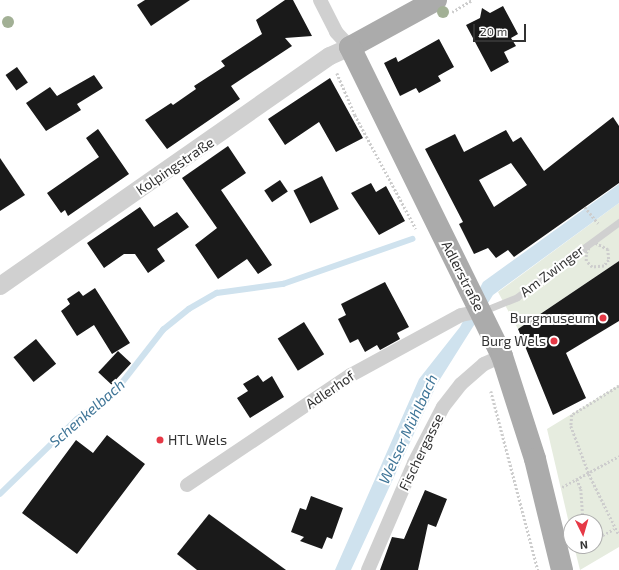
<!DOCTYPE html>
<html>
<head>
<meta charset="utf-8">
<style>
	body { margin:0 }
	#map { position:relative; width:619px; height:570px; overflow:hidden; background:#fff; font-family:"Exo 2",sans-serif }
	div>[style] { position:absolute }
	.green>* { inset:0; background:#e6ecdf }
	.water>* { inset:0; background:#cfe2ee }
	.stream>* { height:5.5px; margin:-2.75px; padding:0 2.75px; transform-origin:2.75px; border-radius:2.75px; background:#cfe2ee }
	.building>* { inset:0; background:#1a1a1a; transform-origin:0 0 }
	.path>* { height:2.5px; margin-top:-1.25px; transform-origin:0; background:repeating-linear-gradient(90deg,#cdcdcd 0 2px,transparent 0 4px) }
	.service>* { height:7px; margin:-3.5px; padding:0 3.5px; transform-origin:3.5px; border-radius:3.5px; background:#d0d0d0 }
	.minor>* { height:14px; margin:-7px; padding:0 7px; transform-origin:7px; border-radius:7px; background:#d0d0d0 }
	.tertiary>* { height:18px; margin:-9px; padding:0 9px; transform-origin:9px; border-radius:9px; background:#d0d0d0 }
	.primary>* { height:22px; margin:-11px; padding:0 11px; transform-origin:11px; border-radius:11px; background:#ababab }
	.trees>* { width:12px; height:12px; margin:-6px; border-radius:50%; background:#a2b095 }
	.dots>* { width:11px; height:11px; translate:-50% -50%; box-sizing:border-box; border:2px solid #fff; border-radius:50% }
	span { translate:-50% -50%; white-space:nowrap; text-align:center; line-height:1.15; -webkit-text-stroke:4px #fff; paint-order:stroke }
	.street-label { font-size:14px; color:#333 }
	.poi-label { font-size:14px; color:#333 }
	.right { translate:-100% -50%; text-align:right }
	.left { translate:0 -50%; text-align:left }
	.water-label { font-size:15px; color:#3f7597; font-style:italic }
	.north { position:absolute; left:563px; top:514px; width:40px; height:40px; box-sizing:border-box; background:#fff; border:1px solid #adadad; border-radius:50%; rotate:175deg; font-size:11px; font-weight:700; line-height:16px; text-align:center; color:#333 }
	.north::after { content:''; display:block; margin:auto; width:14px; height:18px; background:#e63946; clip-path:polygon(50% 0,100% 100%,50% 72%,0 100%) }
	.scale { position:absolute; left:473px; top:24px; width:53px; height:18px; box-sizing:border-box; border:2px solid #333; border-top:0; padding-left:5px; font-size:12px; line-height:14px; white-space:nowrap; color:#333; -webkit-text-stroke:3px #fff; paint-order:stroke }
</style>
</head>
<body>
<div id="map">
	<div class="green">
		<i style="clip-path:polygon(619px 203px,619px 261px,518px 329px,498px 292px)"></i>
		<i style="clip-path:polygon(619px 385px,619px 547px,580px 570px,574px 546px,595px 546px,595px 522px,571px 522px,571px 532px,547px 429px)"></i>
	</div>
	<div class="water">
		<i style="clip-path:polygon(619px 184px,619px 203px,493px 295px,437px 384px,351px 570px,335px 570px,419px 379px,460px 327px,483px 282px)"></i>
	</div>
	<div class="stream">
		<i style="left:0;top:494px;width:107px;rotate:-44.2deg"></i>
		<i style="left:77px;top:419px;width:45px;rotate:-35.1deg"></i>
		<i style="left:114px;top:393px;width:80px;rotate:-52.1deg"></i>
		<i style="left:163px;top:330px;width:33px;rotate:-39deg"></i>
		<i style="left:189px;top:309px;width:32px;rotate:-30deg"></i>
		<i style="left:217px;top:293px;width:67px;rotate:-7.8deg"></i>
		<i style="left:283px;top:284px;width:137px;rotate:-19.2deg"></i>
	</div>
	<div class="building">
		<i style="clip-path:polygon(145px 0,190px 0,151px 26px,137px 5px)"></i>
		<i style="clip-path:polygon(285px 0,293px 0,312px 36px,285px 38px,292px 46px,231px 86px,240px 99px,167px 149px,145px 120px,171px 103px,173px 105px,196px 89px,194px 86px,225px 66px,221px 61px,262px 34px,256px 20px)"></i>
		<i style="clip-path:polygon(503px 6px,518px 34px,511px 38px,516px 46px,504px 52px,509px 62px,491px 72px,466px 25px,480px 18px,482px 8px,490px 13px)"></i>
		<i style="clip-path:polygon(439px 39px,454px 67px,438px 76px,441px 81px,419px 93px,416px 88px,400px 96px,384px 63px,396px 57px,398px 62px)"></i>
		<i style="left:17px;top:67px;width:19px;height:14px;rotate:55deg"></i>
		<i style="clip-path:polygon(94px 75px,103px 88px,77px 104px,81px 110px,46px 131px,26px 103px,50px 87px,57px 96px)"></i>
		<i style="clip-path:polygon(330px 78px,363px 138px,336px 152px,319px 122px,285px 145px,268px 119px)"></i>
		<i style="clip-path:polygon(evenodd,613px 117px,619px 126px,619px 183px,514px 257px,508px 250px,496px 258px,488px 248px,474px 254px,459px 224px,463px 222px,425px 149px,455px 134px,464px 152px,506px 130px,513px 142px,521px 137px,544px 171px,613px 117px,511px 163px,527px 185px,494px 207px,479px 180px,511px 163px)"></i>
		<i style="clip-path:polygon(98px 129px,129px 174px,68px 216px,65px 210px,61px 213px,47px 193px,99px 157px,86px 138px)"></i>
		<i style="clip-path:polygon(228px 146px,246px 173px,221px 190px,272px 265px,258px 274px,247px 259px,218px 279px,195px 245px,217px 228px,182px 178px)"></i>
		<i style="clip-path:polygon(0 158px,25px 195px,0 211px)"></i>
		<i style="left:322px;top:176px;width:37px;height:32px;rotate:63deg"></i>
		<i style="left:280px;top:180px;width:14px;height:19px;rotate:56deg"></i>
		<i style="clip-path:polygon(371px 183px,376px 192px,386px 186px,405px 221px,379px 235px,351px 193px)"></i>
		<i style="clip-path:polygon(140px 207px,154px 227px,177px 212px,189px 227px,157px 249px,165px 261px,148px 273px,135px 254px,124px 254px,104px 268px,87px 243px)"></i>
		<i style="clip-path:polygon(619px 261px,619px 321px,566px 353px,586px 398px,553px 415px,518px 329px)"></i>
		<i style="clip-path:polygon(385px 282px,409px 327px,397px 333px,400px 339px,380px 350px,377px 345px,365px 352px,358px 339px,350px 343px,338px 319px,346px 315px,341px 304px)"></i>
		<i style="clip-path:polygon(95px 288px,130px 343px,112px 354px,94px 325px,77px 336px,61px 311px,70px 304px,67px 299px,79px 291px,83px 296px)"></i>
		<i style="left:304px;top:322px;width:38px;height:31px;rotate:58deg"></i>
		<i style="left:36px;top:339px;width:32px;height:29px;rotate:51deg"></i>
		<i style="left:118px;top:351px;width:18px;height:29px;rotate:43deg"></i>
		<i style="clip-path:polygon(258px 375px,263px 382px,272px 376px,284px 397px,250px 418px,237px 398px,248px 391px,243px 384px)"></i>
		<i style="clip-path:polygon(107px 435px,145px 464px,77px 554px,22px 513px,76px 440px,93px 453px)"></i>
		<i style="clip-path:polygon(425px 490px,447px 499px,436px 527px,428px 524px,418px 570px,380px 570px,392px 537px,404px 539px)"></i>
		<i style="clip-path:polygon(311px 496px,343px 508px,332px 539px,327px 537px,322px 549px,300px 541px,304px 537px,291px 532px,300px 508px,306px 510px)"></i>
		<i style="clip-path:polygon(209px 514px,286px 570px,197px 570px,177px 554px)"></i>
	</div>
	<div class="path">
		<i style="left:452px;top:12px;width:23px;rotate:-31deg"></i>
		<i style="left:337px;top:73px;width:46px;rotate:66.8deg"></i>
		<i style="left:355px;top:115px;width:129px;rotate:61.8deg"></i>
		<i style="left:585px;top:207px;width:21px;rotate:51deg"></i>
		<i style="left:592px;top:241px;width:18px;rotate:27deg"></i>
		<i style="left:608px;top:249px;width:11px;rotate:85deg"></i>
		<i style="left:609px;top:260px;width:8px;rotate:130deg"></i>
		<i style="left:604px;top:266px;width:12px;rotate:175deg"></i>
		<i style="left:592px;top:267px;width:8px;rotate:-135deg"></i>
		<i style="left:586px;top:261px;width:8px;rotate:-90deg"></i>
		<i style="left:586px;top:253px;width:13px;rotate:-63deg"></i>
		<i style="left:619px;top:386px;width:55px;rotate:148.3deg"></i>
		<i style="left:572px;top:415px;width:11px;rotate:95deg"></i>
		<i style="left:571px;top:426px;width:51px;rotate:69.4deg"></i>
		<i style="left:589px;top:474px;width:68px;rotate:63.8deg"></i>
		<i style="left:491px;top:391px;width:185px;rotate:75.3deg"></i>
		<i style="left:577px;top:479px;width:11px;rotate:68deg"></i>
		<i style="left:581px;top:489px;width:26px;rotate:86deg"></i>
		<i style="left:583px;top:515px;width:9px;rotate:54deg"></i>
		<i style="left:562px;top:487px;width:65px;rotate:-28.5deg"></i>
		<i style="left:595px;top:532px;width:6px;rotate:51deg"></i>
		<i style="left:599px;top:537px;width:17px;rotate:-28deg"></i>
	</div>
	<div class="service">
		<i style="left:483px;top:311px;width:37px;rotate:-22deg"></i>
		<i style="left:517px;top:297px;width:127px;rotate:-36.3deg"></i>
	</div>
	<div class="minor">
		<i style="left:320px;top:0;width:36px;rotate:63deg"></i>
		<i style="left:336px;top:32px;width:21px;rotate:47deg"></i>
		<i style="left:187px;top:485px;width:197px;rotate:-33.9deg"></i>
		<i style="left:351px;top:375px;width:125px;rotate:-28.6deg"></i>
		<i style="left:461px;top:315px;width:21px;rotate:-11deg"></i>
		<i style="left:368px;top:570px;width:116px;rotate:-66.7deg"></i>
		<i style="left:414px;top:463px;width:63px;rotate:-62.6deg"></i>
		<i style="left:443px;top:407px;width:29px;rotate:-52deg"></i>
		<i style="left:461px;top:384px;width:30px;rotate:-41deg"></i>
		<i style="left:484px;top:364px;width:20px;rotate:-24deg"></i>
	</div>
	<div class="tertiary">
		<i style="left:0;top:286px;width:402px;rotate:-34.9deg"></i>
		<i style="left:330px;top:56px;width:22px;rotate:-24deg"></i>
	</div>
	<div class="primary">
		<i style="left:436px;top:0;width:98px;rotate:151.3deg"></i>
		<i style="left:350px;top:47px;width:344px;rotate:63.8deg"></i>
		<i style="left:502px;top:356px;width:108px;rotate:72.2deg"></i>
		<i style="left:535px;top:459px;width:114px;rotate:76.3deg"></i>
	</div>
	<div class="trees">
		<i style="left:443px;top:12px"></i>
		<i style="left:8px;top:22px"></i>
	</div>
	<div class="dots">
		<i style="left:603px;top:318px;background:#e63946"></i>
		<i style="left:554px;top:341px;background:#e63946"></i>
		<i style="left:160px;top:440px;background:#e63946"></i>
	</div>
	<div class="street-label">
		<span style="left:175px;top:166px;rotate:-34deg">Kolpingstraße</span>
		<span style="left:552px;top:271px;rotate:-37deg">Am Zwinger</span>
		<span style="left:463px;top:276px;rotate:63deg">Adlerstraße</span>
		<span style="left:330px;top:390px;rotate:-34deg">Adlerhof</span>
		<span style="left:421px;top:452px;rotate:-64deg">Fischergasse</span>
	</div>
	<div class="poi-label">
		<span class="right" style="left:595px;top:318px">Burgmuseum</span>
		<span class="right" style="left:546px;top:341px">Burg Wels</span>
		<span class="left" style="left:168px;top:440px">HTL Wels</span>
	</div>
	<div class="water-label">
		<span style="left:87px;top:413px;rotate:-41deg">Schenkelbach</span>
		<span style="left:408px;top:429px;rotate:-65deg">Welser Mühlbach</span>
	</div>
	<div class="north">N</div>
	<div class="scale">20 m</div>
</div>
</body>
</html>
